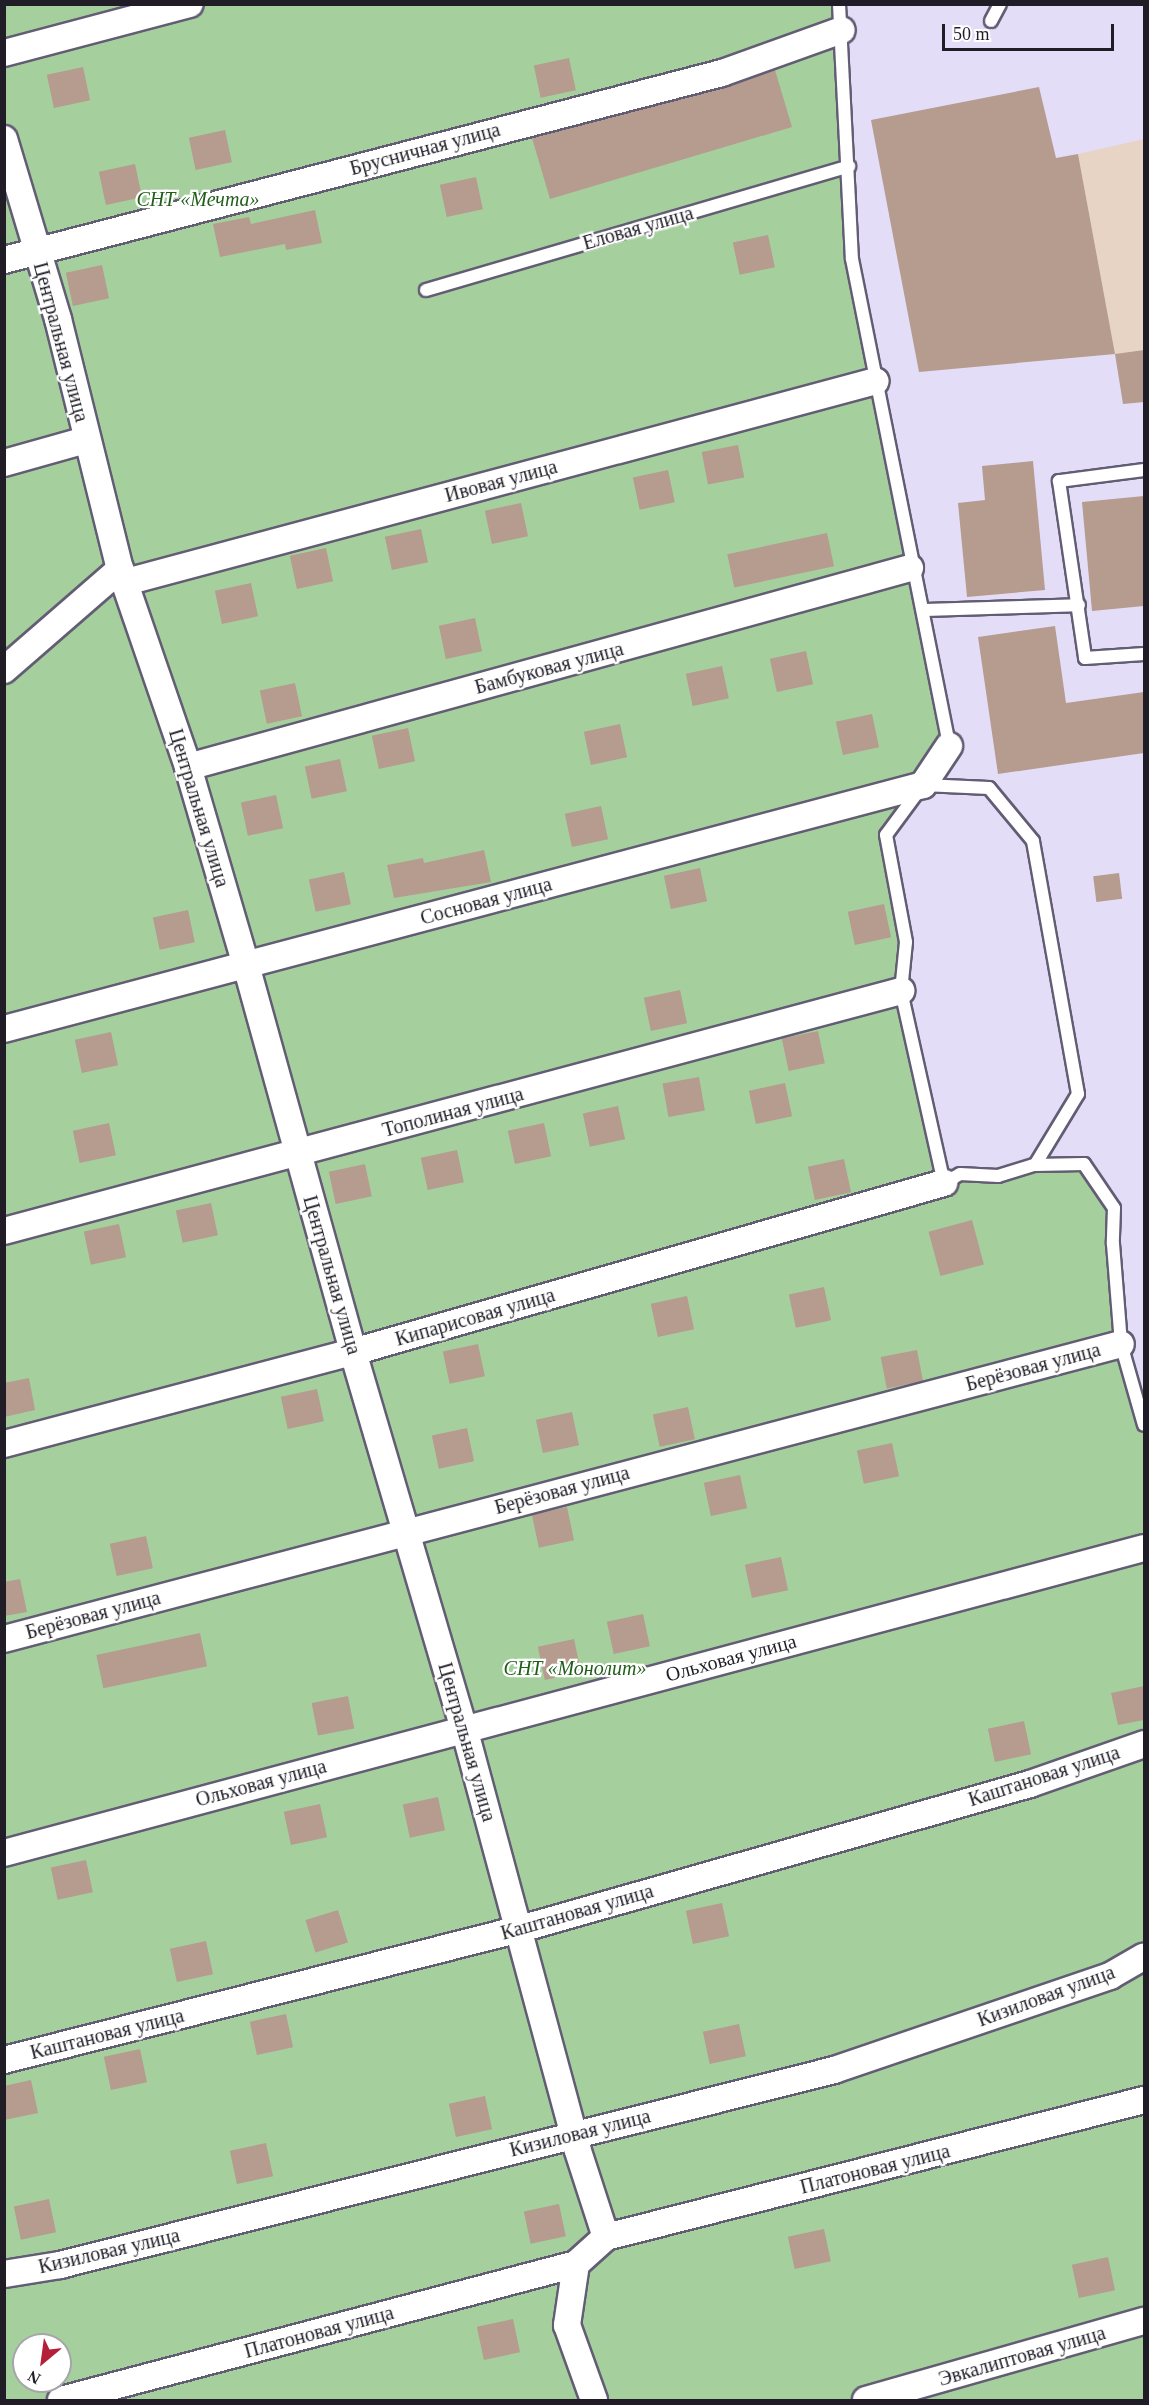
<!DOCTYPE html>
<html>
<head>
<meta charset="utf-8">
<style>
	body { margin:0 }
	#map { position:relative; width:1149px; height:2405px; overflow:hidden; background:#e4ddf8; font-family:"Times New Roman",serif }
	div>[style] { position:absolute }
	.commercial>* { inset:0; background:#e7d4c4 }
	.green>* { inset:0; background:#a5d09e }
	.building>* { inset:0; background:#b69b8f; transform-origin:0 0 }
	.roads { filter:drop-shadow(2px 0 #635d74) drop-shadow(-2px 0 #635d74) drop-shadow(0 2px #635d74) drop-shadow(0 -2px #635d74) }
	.service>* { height:12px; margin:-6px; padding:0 6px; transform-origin:6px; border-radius:6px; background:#fff }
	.minor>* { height:26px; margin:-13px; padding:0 13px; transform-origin:13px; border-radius:13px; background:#fff }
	span { translate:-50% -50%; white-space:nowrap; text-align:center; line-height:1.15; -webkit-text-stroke:4.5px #fff; paint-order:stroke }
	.street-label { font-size:20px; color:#201d27 }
	.park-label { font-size:20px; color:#215e19; font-style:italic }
	.frame { position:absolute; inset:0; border:6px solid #201d27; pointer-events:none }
	.north { position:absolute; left:12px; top:2333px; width:60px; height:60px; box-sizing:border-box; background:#fff; border:2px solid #a6a5a9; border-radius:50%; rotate:209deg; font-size:16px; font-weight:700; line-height:24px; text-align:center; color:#201d27 }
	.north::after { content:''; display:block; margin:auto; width:21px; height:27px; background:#b32038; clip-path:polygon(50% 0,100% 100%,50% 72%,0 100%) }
	.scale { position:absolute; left:942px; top:24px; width:172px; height:27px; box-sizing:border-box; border:3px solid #201d27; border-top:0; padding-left:8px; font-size:18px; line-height:21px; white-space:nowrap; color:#201d27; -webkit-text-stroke:4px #fff; paint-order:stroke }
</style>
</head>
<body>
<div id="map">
	<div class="commercial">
		<i style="clip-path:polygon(1144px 139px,1144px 350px,1115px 354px,1078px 154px)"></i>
	</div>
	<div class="green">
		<i style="clip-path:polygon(evenodd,5px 5px,839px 5px,852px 259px,949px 746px,886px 835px,906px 942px,902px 991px,944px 1182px,960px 1174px,1084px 1165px,1114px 1208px,1121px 1344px,1144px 1425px,1144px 2400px,5px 2400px,5px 5px,24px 2345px,60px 2345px,60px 2381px,24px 2381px,24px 2345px)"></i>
	</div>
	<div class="building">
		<i style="left:569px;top:58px;width:33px;height:36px;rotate:78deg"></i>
		<i style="left:83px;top:67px;width:34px;height:37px;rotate:78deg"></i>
		<i style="clip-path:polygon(775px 70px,792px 127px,550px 199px,532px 138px,726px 87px)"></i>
		<i style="clip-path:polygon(1039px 87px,1056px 158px,1078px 154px,1115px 354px,919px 372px,871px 120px)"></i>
		<i style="left:225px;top:130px;width:33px;height:37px;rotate:78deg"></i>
		<i style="left:135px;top:164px;width:34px;height:37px;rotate:78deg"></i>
		<i style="left:476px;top:177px;width:33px;height:37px;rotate:78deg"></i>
		<i style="clip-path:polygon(315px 210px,322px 243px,286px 250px,285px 244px,220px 257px,213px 224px,249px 217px,251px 224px)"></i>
		<i style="left:768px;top:235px;width:33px;height:36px;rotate:78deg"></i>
		<i style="left:102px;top:265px;width:34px;height:37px;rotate:78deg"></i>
		<i style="clip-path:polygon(1144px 350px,1144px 402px,1123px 404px,1115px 354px)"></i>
		<i style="left:738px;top:445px;width:33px;height:37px;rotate:79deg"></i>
		<i style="clip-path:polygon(1033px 461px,1045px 590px,967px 597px,958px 503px,985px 500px,982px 466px)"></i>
		<i style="left:668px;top:470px;width:33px;height:36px;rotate:78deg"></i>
		<i style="clip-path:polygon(1144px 496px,1144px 606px,1092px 611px,1082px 502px)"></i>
		<i style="left:521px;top:503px;width:34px;height:37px;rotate:78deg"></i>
		<i style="left:421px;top:529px;width:34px;height:37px;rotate:78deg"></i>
		<i style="left:827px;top:533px;width:34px;height:102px;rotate:78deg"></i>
		<i style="left:326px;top:548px;width:34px;height:37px;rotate:78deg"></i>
		<i style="left:251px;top:583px;width:34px;height:37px;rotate:78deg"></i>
		<i style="left:475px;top:618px;width:34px;height:37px;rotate:78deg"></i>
		<i style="clip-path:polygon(1055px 626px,1066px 703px,1144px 692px,1144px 753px,998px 774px,978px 637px)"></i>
		<i style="left:806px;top:651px;width:34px;height:37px;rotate:78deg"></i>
		<i style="left:722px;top:666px;width:33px;height:37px;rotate:78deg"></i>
		<i style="left:295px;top:683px;width:34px;height:36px;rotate:78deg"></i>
		<i style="left:872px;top:714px;width:34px;height:37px;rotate:78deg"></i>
		<i style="left:620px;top:724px;width:34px;height:37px;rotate:78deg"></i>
		<i style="left:408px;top:728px;width:34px;height:37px;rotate:78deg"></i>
		<i style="left:340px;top:759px;width:33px;height:36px;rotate:78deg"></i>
		<i style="left:276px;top:795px;width:34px;height:36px;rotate:78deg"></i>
		<i style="left:601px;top:806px;width:34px;height:37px;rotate:78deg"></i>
		<i style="clip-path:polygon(484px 850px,491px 882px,394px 898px,387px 865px,423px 858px,424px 863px)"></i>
		<i style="left:700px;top:868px;width:34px;height:37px;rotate:78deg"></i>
		<i style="left:344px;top:872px;width:33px;height:36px;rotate:78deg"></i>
		<i style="left:1119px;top:873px;width:26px;height:26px;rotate:83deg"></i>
		<i style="left:884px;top:904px;width:34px;height:37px;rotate:78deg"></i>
		<i style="left:188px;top:910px;width:33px;height:36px;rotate:78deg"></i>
		<i style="left:680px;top:990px;width:34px;height:37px;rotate:78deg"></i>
		<i style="left:818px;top:1031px;width:33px;height:37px;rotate:78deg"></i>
		<i style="left:111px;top:1032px;width:34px;height:37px;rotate:78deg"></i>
		<i style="left:699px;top:1077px;width:34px;height:37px;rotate:80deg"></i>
		<i style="left:785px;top:1083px;width:34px;height:37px;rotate:78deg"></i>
		<i style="left:618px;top:1106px;width:34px;height:36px;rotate:78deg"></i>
		<i style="left:109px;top:1123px;width:33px;height:37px;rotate:78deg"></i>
		<i style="left:544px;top:1123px;width:34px;height:37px;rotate:78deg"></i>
		<i style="left:457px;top:1150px;width:33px;height:37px;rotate:78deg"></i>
		<i style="left:844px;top:1159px;width:34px;height:37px;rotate:78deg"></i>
		<i style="left:365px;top:1164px;width:33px;height:37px;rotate:78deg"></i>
		<i style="left:211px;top:1203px;width:33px;height:36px;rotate:78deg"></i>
		<i style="left:972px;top:1220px;width:46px;height:45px;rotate:75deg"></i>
		<i style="left:119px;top:1224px;width:34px;height:36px;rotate:78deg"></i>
		<i style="left:824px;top:1287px;width:34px;height:36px;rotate:78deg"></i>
		<i style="left:687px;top:1296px;width:34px;height:37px;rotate:78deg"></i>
		<i style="left:478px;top:1344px;width:33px;height:36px;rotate:78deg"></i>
		<i style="left:917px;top:1350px;width:32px;height:37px;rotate:79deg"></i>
		<i style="clip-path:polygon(29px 1378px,35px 1410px,4px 1417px,4px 1383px)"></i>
		<i style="left:317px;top:1389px;width:33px;height:37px;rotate:78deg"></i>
		<i style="left:688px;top:1407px;width:33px;height:36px;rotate:78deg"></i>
		<i style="left:572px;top:1412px;width:34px;height:37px;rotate:78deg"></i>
		<i style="left:467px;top:1428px;width:34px;height:36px;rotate:78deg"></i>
		<i style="left:892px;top:1443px;width:34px;height:36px;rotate:78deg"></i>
		<i style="left:740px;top:1475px;width:34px;height:37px;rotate:78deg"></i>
		<i style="left:567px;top:1507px;width:34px;height:36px;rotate:78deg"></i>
		<i style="left:146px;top:1536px;width:33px;height:37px;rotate:78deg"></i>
		<i style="left:781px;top:1557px;width:34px;height:37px;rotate:78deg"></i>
		<i style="clip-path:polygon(20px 1579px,27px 1612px,4px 1616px,4px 1582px)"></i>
		<i style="left:643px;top:1614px;width:33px;height:37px;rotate:78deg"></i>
		<i style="left:200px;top:1633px;width:34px;height:106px;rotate:78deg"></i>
		<i style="left:574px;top:1639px;width:34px;height:37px;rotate:78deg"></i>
		<i style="clip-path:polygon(1144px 1686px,1144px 1720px,1118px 1725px,1111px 1693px)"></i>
		<i style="left:348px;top:1696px;width:33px;height:37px;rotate:79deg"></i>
		<i style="left:1024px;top:1721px;width:34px;height:37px;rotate:78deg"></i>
		<i style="left:438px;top:1797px;width:34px;height:36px;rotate:78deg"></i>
		<i style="left:320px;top:1804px;width:34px;height:37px;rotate:78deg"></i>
		<i style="left:86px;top:1860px;width:33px;height:36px;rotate:78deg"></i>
		<i style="left:722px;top:1903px;width:34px;height:37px;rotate:78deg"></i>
		<i style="left:338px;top:1910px;width:34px;height:34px;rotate:73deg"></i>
		<i style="left:206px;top:1941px;width:34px;height:37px;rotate:78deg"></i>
		<i style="left:286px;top:2014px;width:34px;height:37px;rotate:78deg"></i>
		<i style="left:739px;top:2024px;width:33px;height:37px;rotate:78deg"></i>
		<i style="left:140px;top:2049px;width:34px;height:37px;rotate:78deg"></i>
		<i style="clip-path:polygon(31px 2080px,38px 2113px,4px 2120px,4px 2086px)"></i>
		<i style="left:485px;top:2096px;width:34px;height:37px;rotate:78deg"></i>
		<i style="left:266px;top:2143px;width:34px;height:37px;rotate:78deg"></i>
		<i style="left:49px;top:2199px;width:34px;height:36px;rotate:78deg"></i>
		<i style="left:559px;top:2204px;width:33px;height:36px;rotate:78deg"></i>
		<i style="left:824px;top:2229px;width:33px;height:37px;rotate:78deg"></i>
		<i style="left:1108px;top:2257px;width:34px;height:37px;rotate:78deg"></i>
		<i style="left:513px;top:2319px;width:34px;height:37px;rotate:78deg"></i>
	</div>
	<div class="roads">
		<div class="service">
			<i style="left:839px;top:4px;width:255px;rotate:87.1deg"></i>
			<i style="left:852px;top:259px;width:497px;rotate:78.7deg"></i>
			<i style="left:991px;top:21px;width:19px;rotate:-62deg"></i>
			<i style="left:426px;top:290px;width:441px;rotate:-16.3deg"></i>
			<i style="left:1144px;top:470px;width:86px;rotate:172.6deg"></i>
			<i style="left:1059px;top:481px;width:179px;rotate:81.6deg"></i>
			<i style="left:1085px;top:658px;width:59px;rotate:-3.9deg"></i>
			<i style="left:923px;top:610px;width:156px;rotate:-1.8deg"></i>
			<i style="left:1035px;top:1165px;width:83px;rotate:-58.8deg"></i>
			<i style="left:1078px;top:1094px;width:257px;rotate:-100.1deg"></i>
			<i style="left:1033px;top:841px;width:69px;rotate:-129.7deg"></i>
			<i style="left:989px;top:788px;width:66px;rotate:-177.4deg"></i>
			<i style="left:923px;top:785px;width:62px;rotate:126.5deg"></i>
			<i style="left:886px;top:835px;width:109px;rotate:79.4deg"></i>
			<i style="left:906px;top:942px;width:49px;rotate:95.8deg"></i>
			<i style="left:901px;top:991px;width:197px;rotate:77.4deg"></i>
			<i style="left:944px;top:1183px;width:18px;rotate:-29deg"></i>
			<i style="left:960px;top:1174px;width:38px;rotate:3deg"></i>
			<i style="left:998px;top:1176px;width:39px;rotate:-17deg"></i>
			<i style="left:1035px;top:1165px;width:49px;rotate:-1.2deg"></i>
			<i style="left:1084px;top:1164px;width:53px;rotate:55.7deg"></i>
			<i style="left:1114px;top:1208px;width:36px;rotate:92deg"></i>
			<i style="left:1113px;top:1244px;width:100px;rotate:85.4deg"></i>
			<i style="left:1121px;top:1344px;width:84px;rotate:74.1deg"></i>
		</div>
		<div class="minor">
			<i style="left:4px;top:53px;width:192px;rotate:-14.8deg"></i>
			<i style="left:4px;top:139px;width:188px;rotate:73.3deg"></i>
			<i style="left:58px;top:319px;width:258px;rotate:76.1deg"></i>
			<i style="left:120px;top:569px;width:209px;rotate:71deg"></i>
			<i style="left:188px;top:767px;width:206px;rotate:73.7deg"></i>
			<i style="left:246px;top:965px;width:402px;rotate:74.5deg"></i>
			<i style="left:353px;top:1352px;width:392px;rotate:73.6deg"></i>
			<i style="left:464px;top:1728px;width:435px;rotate:74.9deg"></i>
			<i style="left:577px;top:2148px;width:94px;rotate:72deg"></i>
			<i style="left:606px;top:2237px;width:40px;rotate:138deg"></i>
			<i style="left:576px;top:2264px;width:62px;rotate:98.4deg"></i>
			<i style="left:567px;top:2325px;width:80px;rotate:70.2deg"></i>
			<i style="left:4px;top:260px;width:742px;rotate:-14.6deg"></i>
			<i style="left:722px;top:73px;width:127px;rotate:-19.7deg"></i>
			<i style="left:4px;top:463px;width:85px;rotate:-15.7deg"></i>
			<i style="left:126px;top:582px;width:776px;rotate:-15deg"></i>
			<i style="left:4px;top:670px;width:154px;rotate:-41deg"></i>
			<i style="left:188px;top:767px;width:749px;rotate:-15.41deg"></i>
			<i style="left:4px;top:1029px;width:951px;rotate:-14.87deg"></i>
			<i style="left:923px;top:785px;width:47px;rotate:-56.3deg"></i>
			<i style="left:4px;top:1231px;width:929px;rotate:-14.98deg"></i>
			<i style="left:4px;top:1444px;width:361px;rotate:-14.8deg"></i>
			<i style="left:353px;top:1352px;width:615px;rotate:-15.96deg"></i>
			<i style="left:4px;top:1639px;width:1155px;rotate:-14.79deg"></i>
			<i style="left:4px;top:1853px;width:1180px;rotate:-14.98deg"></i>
			<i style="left:4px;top:2060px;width:532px;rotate:-14.25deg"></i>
			<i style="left:520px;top:1929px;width:530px;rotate:-15.87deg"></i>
			<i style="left:1030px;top:1784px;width:121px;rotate:-19.3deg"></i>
			<i style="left:606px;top:2237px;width:555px;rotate:-14.29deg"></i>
			<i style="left:4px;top:2274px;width:57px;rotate:-9.1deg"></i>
			<i style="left:60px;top:2265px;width:798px;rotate:-14.14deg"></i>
			<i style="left:834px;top:2070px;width:292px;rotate:-18.8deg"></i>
			<i style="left:1110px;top:1976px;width:39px;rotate:-30deg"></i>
			<i style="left:61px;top:2400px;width:533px;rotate:-14.79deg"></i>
			<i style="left:866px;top:2400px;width:289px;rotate:-15.9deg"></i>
		</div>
	</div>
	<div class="street-label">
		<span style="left:425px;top:149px;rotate:-15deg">Брусничная улица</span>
		<span style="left:638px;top:228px;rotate:-16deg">Еловая улица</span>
		<span style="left:61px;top:342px;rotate:75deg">Центральная улица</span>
		<span style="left:501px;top:481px;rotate:-15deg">Ивовая улица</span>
		<span style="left:549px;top:668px;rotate:-15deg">Бамбуковая улица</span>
		<span style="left:199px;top:808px;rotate:73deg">Центральная улица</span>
		<span style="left:486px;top:901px;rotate:-15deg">Сосновая улица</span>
		<span style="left:453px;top:1112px;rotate:-15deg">Тополиная улица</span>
		<span style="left:332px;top:1275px;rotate:74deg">Центральная улица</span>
		<span style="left:475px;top:1317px;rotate:-16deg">Кипарисовая улица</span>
		<span style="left:1033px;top:1367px;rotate:-15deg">Берёзовая улица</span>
		<span style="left:562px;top:1490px;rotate:-15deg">Берёзовая улица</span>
		<span style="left:93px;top:1615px;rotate:-15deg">Берёзовая улица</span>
		<span style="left:731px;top:1658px;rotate:-15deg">Ольховая улица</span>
		<span style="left:467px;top:1742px;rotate:74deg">Центральная улица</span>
		<span style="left:1044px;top:1776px;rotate:-18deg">Каштановая улица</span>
		<span style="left:261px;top:1783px;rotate:-15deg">Ольховая улица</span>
		<span style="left:577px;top:1912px;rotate:-16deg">Каштановая улица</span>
		<span style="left:1046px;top:1996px;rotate:-20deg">Кизиловая улица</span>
		<span style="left:107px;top:2034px;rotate:-14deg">Каштановая улица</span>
		<span style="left:580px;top:2133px;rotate:-14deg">Кизиловая улица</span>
		<span style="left:875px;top:2169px;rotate:-14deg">Платоновая улица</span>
		<span style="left:109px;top:2251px;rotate:-13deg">Кизиловая улица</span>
		<span style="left:319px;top:2332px;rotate:-15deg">Платоновая улица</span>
		<span style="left:1022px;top:2356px;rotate:-16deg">Эвкалиптовая улица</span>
	</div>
	<div class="park-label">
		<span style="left:198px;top:199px">СНТ «Мечта»</span>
		<span style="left:575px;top:1668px">СНТ «Монолит»</span>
	</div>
	<div class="frame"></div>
	<div class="north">N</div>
	<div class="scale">50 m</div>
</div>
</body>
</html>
